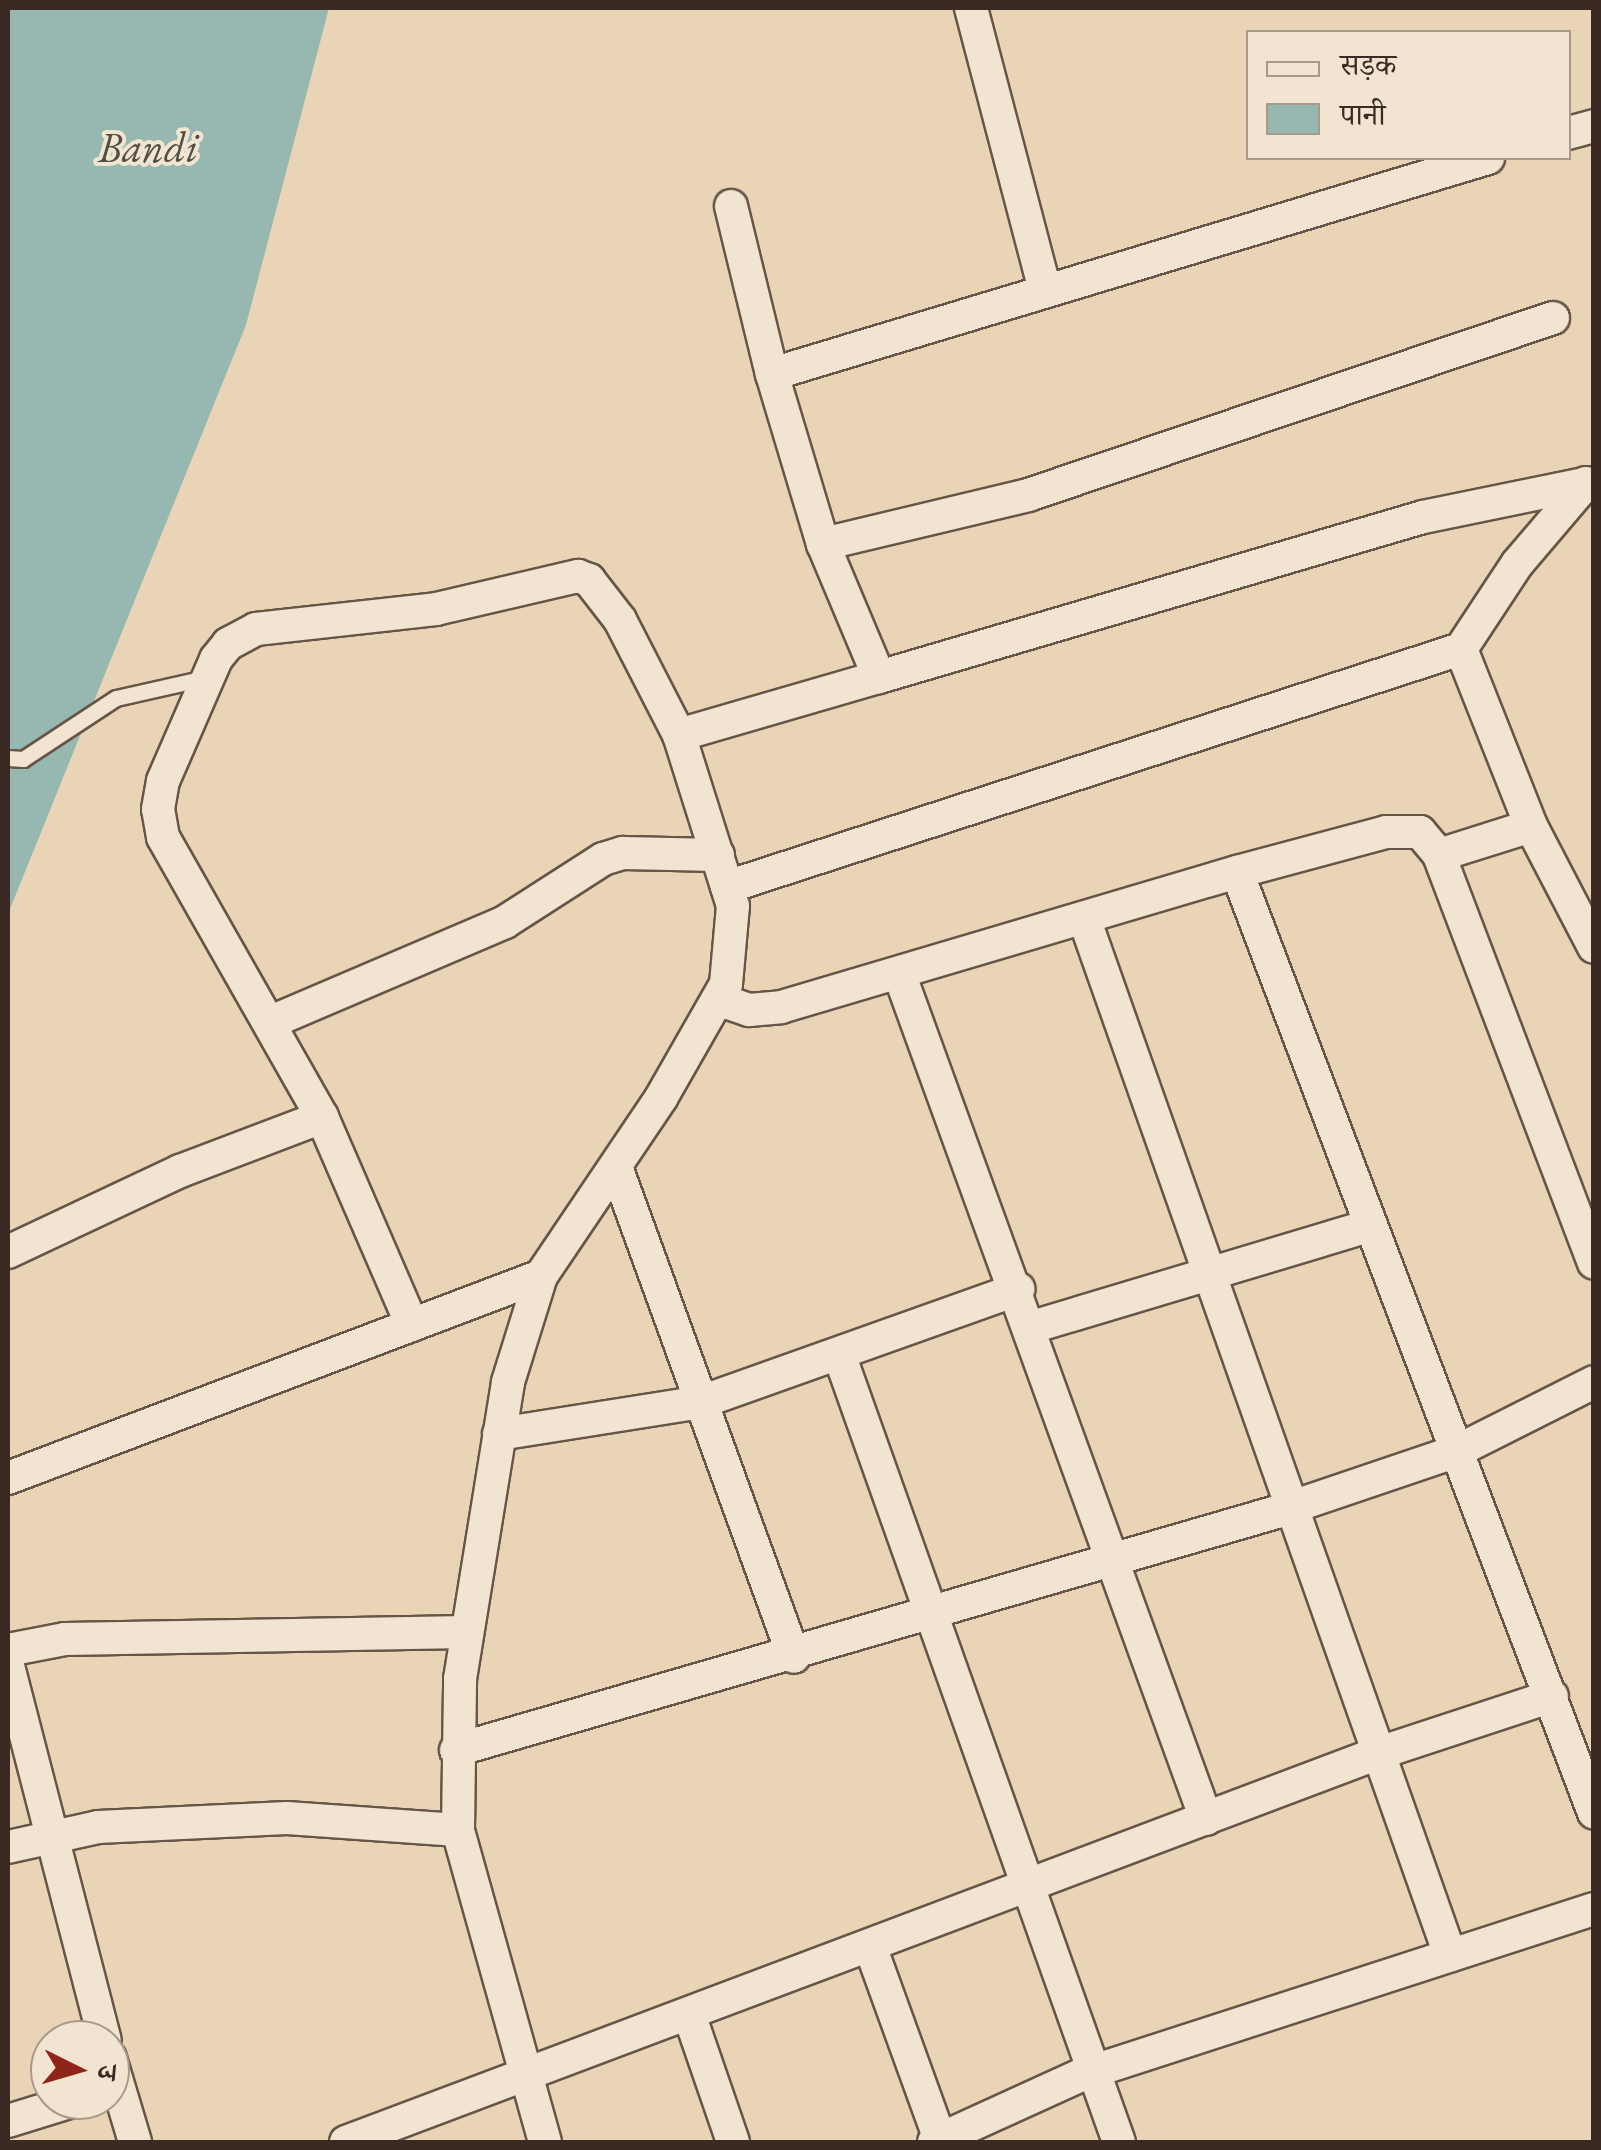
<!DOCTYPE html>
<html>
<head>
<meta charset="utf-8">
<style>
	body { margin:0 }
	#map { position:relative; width:1601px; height:2150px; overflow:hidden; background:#e9d5b6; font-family:"EB Garamond","Noto Serif Devanagari",serif }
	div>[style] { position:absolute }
	.water>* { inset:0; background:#97b8b1 }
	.roads { filter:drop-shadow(2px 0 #665548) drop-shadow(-2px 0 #665548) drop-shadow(0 2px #665548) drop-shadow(0 -2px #665548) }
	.lane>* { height:15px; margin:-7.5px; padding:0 7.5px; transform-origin:7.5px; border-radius:7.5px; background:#f1e4d0 }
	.street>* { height:32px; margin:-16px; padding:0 16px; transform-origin:16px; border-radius:16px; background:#f1e4d0 }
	span { translate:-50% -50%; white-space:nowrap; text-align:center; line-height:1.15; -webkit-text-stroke:8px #f1e4d0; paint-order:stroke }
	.water-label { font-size:42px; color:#514e46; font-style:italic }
	.frame { position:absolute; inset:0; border:10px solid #3a2a23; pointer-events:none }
	.legend { position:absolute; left:1246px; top:30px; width:325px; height:130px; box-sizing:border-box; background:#f1e4d0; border:2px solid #a89a8b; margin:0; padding:12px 18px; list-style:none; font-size:30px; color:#3a2a23 }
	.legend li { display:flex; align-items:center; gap:20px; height:50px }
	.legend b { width:50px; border:2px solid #a89a8b }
	.north { position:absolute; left:30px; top:2020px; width:100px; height:100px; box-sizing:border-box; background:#f1e4d0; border:2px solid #a89a8b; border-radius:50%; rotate:95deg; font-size:28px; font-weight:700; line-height:40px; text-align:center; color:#3a2a23 }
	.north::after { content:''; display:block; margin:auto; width:35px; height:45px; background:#8f2418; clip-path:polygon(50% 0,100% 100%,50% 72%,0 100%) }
</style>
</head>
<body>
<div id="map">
	<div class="water">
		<i style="clip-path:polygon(8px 8px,329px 8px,246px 325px,8px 914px)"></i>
	</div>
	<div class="roads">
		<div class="lane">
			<i style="left:8px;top:758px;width:15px;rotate:4deg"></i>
			<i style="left:23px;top:759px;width:111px;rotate:-33.3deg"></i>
			<i style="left:116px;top:698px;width:91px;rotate:-12.7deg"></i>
		</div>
		<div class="street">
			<i style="left:971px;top:8px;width:293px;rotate:75.3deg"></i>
			<i style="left:1568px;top:133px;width:27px;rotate:-15deg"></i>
			<i style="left:731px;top:206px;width:173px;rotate:76.3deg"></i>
			<i style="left:1586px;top:483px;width:106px;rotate:130.4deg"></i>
			<i style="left:1517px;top:564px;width:102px;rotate:123.4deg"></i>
			<i style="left:1461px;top:649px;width:190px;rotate:68.4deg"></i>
			<i style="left:1531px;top:826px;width:136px;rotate:62.5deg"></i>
			<i style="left:823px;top:544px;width:211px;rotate:-13.4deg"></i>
			<i style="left:1028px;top:495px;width:554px;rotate:-18.63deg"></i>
			<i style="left:879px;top:677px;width:567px;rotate:-16.39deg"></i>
			<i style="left:1423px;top:517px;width:164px;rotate:-11.6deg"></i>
			<i style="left:1439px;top:855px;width:96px;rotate:-17.5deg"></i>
			<i style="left:1237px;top:872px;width:1006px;rotate:69.22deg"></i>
			<i style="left:727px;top:887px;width:772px;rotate:-17.97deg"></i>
			<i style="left:1084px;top:918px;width:1100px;rotate:70.56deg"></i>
			<i style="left:899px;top:973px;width:900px;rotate:70.05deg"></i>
			<i style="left:720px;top:1000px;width:31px;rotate:19deg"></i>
			<i style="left:749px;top:1010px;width:32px;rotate:-5deg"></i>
			<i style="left:781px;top:1007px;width:476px;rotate:-16.5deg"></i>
			<i style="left:1237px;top:872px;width:154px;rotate:-15deg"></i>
			<i style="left:1386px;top:832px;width:34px"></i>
			<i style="left:1420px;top:832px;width:30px;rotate:50deg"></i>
			<i style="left:1439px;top:855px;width:436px;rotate:69.2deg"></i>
			<i style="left:271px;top:1022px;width:254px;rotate:-23.1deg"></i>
			<i style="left:505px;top:922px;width:117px;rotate:-32.7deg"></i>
			<i style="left:603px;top:859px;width:21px;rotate:-17deg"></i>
			<i style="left:623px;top:853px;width:95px;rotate:1.2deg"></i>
			<i style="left:616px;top:1167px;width:521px;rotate:70.04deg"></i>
			<i style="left:8px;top:1252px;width:190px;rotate:-25.2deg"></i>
			<i style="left:180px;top:1171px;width:152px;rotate:-20.8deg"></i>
			<i style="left:412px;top:1325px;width:227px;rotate:-113.4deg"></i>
			<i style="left:322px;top:1117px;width:322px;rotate:-119.6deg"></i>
			<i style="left:163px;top:837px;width:28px;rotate:-100deg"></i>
			<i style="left:158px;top:809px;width:28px;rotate:-80deg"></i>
			<i style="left:163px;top:781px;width:133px;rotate:-66.5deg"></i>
			<i style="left:216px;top:659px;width:19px;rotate:-51deg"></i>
			<i style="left:228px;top:644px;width:32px;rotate:-28deg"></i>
			<i style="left:256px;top:629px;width:181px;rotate:-6.3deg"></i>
			<i style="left:436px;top:609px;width:146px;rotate:-13.1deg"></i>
			<i style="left:578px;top:576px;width:12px;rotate:20deg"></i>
			<i style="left:589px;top:580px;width:51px;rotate:52.2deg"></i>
			<i style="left:620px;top:620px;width:129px;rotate:62.8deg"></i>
			<i style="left:1032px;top:1327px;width:354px;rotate:-16.7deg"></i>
			<i style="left:839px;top:1354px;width:836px;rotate:70.44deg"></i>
			<i style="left:499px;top:1434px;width:205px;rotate:-9deg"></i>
			<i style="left:701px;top:1402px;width:337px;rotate:-19.6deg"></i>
			<i style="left:8px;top:1478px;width:570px;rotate:-20.76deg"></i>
			<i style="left:8px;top:1650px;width:58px;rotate:-10.9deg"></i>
			<i style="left:65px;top:1639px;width:402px;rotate:-1deg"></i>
			<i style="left:8px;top:1666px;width:386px;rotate:75.5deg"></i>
			<i style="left:456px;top:1750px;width:858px;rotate:-16.17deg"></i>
			<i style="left:1280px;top:1511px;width:187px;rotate:-18.7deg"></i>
			<i style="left:1457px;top:1451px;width:153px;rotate:-26.7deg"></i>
			<i style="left:8px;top:1847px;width:92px;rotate:-12.5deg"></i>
			<i style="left:98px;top:1827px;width:189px;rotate:-2.7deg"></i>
			<i style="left:287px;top:1818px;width:171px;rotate:4deg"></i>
			<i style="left:870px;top:1946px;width:208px;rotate:70.1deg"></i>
			<i style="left:689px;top:2014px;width:135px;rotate:71deg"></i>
			<i style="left:110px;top:2058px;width:88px;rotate:73.4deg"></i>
			<i style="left:8px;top:2121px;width:71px;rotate:-17.2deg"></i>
			<i style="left:346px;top:2142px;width:1104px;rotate:-20.64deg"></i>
			<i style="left:1379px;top:1753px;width:182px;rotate:-18.2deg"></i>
			<i style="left:545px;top:2142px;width:324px;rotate:-105.6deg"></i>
			<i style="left:458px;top:1830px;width:151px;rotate:-89.2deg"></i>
			<i style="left:460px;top:1679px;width:301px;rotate:-80.8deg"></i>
			<i style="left:508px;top:1382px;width:111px;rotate:-72.7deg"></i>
			<i style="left:541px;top:1276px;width:215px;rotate:-56deg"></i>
			<i style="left:661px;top:1098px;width:131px;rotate:-60.3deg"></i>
			<i style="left:726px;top:984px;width:78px;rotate:-84.9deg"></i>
			<i style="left:733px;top:906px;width:179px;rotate:-107.5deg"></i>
			<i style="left:679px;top:735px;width:208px;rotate:-16.2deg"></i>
			<i style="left:879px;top:677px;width:144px;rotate:-112.8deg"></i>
			<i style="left:823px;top:544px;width:177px;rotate:-106.7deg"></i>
			<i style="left:772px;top:374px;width:748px;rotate:-16.79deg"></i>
			<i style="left:934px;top:2142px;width:162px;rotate:-24.5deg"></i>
			<i style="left:1081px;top:2075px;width:539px;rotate:-17.93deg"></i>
		</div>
	</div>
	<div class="water-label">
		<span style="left:148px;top:148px">Bandi</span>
	</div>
	<div class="frame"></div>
	<ul class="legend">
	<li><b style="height:12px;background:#f1e4d0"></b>सड़क</li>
	<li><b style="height:28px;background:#97b8b1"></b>पानी</li>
	</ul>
	<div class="north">उ</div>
</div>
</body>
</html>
